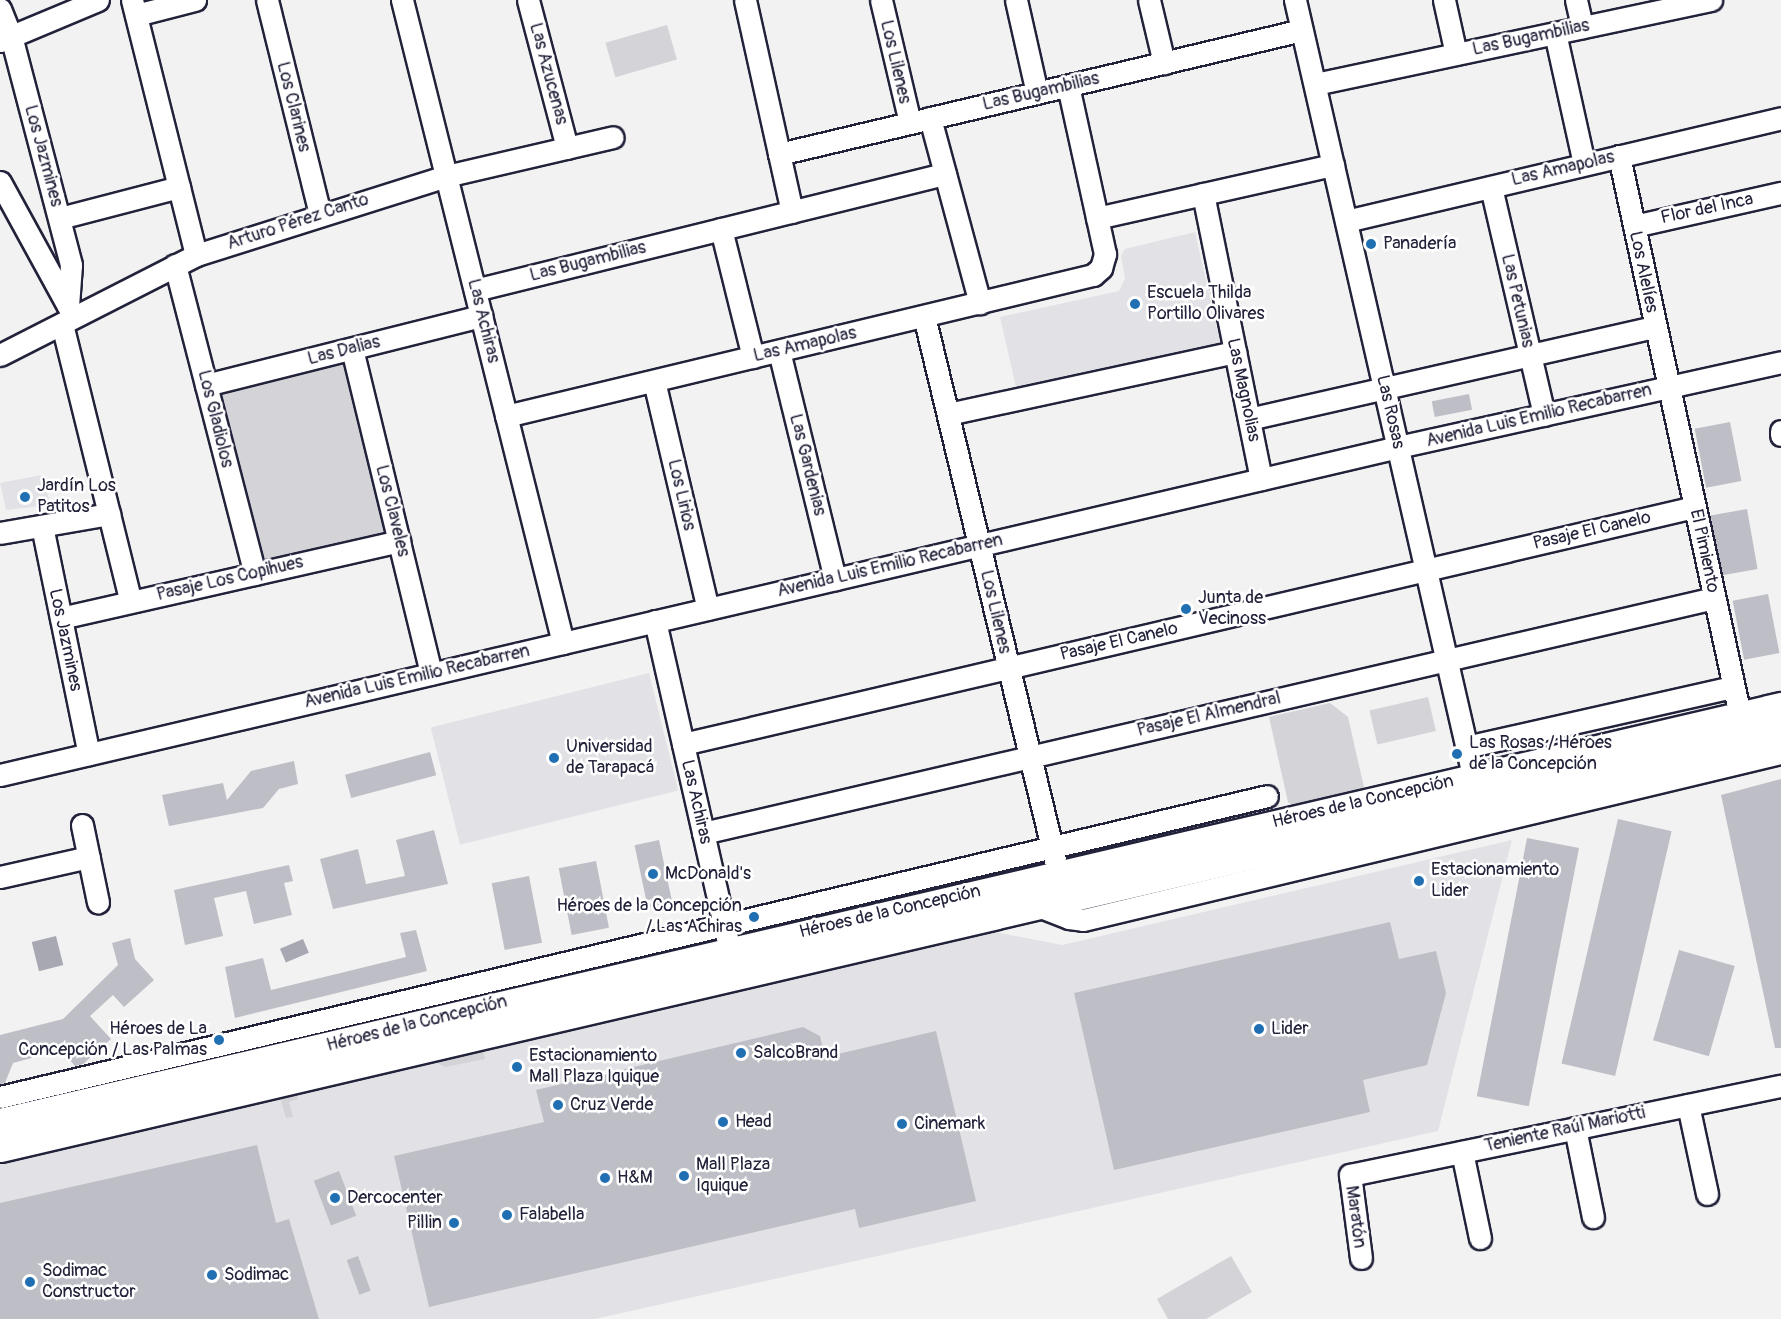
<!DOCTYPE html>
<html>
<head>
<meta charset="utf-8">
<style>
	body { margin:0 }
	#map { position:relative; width:1781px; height:1319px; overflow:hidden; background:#f2f2f3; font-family:Pangolin,sans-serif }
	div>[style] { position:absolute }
	.built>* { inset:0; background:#e2e2e6; transform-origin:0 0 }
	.green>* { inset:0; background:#d3d3d8; transform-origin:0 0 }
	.water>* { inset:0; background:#a8a8b2; transform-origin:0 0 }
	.building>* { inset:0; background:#bebec6; transform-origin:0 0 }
	.roads { filter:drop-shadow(2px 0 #22223b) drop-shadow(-2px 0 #22223b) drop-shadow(0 2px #22223b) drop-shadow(0 -2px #22223b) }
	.minor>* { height:21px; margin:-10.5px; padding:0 10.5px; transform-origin:10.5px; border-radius:10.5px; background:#fff }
	.major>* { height:27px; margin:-13.5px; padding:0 13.5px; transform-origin:13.5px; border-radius:13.5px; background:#fff }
	.dots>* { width:16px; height:16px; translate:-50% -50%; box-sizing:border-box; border:3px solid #fff; border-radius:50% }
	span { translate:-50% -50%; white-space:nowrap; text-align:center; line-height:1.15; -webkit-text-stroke:5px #fff; paint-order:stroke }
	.street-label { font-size:18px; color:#22223b }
	.poi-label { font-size:18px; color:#22223b }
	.left { translate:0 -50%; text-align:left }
	.right { translate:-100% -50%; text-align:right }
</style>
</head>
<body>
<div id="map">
	<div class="built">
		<i style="clip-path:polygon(1195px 232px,1222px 350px,1018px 396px,1000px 317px,1119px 291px,1125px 278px,1121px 256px,1125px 249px)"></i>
		<i style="clip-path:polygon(41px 475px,51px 505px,6px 510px,0 483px)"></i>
		<i style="left:649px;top:673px;width:121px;height:225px;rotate:76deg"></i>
		<i style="clip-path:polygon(1512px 840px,1438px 1131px,595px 1319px,0 1319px,0 1161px,975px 936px,995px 932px,1062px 945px)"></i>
	</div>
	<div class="green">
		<i style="left:667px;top:25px;width:36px;height:64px;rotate:74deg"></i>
		<i style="clip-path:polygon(345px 358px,390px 529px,381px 537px,264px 564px,220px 399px,225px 387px)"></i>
		<i style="left:1428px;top:697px;width:35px;height:60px;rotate:77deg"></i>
		<i style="clip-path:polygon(1330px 703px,1348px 717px,1365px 792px,1296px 808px,1288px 802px,1269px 717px)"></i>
		<i style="clip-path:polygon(483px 1050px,485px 1059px,445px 1067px,434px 1061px)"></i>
		<i style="clip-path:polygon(296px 1093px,298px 1099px,289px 1102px,293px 1117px,286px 1118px,280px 1097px)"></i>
		<i style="clip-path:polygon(1231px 1256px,1252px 1292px,1206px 1319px,1168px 1319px,1157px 1299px)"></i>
	</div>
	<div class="water">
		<i style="left:56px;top:936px;width:30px;height:25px;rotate:76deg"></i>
		<i style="left:303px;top:939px;width:15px;height:25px;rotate:67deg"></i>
	</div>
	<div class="building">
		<i style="left:1469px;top:394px;width:16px;height:38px;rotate:79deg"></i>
		<i style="left:1730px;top:422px;width:60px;height:36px;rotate:79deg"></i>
		<i style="left:1747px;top:509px;width:61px;height:37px;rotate:80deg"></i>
		<i style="left:1768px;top:594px;width:60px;height:36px;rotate:79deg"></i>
		<i style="left:430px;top:752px;width:24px;height:88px;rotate:75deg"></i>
		<i style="clip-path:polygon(294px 761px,298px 784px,279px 789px,263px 808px,169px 826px,162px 795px,223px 783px,227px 800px,251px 771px)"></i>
		<i style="clip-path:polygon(1781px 779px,1781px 1048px,1775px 1048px,1721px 795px)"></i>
		<i style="left:1618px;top:819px;width:55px;height:251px;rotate:13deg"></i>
		<i style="clip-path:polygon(434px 830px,448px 884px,333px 909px,320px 859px,358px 849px,366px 884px,405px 876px,396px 840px)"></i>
		<i style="left:1527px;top:838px;width:53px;height:263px;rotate:11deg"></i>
		<i style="left:659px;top:840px;width:64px;height:25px;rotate:78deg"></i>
		<i style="left:596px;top:861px;width:68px;height:38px;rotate:79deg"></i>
		<i style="clip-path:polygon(289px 865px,293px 881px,284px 883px,292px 915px,254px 924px,246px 891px,214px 898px,223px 936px,185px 945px,174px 890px)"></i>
		<i style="left:529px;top:876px;width:68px;height:38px;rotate:79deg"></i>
		<i style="clip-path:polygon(1390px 922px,1399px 959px,1436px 951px,1446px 993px,1427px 1065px,1363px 1080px,1370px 1112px,1114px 1170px,1074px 993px)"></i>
		<i style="clip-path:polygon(416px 930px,427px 971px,235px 1018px,225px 967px,263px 958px,271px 990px,406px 957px,400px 933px)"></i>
		<i style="clip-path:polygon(130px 938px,135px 959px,154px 980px,124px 1007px,113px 995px,90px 1016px,111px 1039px,83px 1064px,75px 1066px,61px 1050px,13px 1063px,5px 1083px,0 1084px,0 1035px,63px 1019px,118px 965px,112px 943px)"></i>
		<i style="left:1679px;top:950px;width:58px;height:94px;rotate:16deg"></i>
		<i style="clip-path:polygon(803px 1027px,820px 1036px,825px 1057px,936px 1031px,976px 1201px,859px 1228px,855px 1209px,429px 1307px,394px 1156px,544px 1122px,536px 1090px)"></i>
		<i style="clip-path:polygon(257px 1145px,276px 1223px,289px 1219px,319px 1319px,0 1319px,0 1203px)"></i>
		<i style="left:339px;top:1171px;width:48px;height:27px;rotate:69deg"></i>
		<i style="left:358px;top:1256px;width:37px;height:12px;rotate:70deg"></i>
	</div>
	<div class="roads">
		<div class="minor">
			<i style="left:132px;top:0;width:263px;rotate:75.9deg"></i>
			<i style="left:267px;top:0;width:220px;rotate:76.1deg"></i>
			<i style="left:402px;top:0;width:663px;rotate:75.94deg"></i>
			<i style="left:528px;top:0;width:153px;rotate:75.2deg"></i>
			<i style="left:745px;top:0;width:217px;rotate:77.5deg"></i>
			<i style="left:881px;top:0;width:126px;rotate:76.7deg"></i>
			<i style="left:1016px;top:0;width:95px;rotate:77.3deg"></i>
			<i style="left:1149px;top:0;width:65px;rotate:76.6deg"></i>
			<i style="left:1295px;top:0;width:844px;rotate:77.07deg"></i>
			<i style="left:1444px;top:0;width:55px;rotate:77.5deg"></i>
			<i style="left:1576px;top:0;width:28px;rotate:77deg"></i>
			<i style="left:0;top:9px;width:29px;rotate:68deg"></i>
			<i style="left:11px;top:36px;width:237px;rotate:75.3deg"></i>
			<i style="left:71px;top:265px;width:41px;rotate:94.2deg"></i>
			<i style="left:136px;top:15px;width:61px;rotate:-14.3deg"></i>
			<i style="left:1555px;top:33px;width:134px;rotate:77.5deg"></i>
			<i style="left:0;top:41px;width:106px;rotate:-22.7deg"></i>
			<i style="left:1315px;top:84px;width:405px;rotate:-12deg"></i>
			<i style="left:930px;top:118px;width:192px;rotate:74.9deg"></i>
			<i style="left:779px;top:154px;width:537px;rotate:-13.34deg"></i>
			<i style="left:1619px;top:156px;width:572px;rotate:77.79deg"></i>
			<i style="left:0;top:182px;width:146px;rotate:61.3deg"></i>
			<i style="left:1491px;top:187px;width:234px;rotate:76.9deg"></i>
			<i style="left:1203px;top:194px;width:291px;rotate:78.5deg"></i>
			<i style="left:60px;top:218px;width:123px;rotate:-14.6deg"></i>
			<i style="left:1097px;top:218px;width:242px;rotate:-12.7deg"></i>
			<i style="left:1346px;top:221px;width:447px;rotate:-13.3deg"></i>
			<i style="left:1634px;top:226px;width:151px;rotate:-12.7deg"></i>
			<i style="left:721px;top:229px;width:132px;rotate:76deg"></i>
			<i style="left:175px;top:265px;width:319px;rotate:75.5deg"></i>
			<i style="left:475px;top:290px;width:484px;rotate:-13.9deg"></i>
			<i style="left:924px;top:316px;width:560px;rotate:76.46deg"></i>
			<i style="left:62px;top:324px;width:286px;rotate:76.1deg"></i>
			<i style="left:352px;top:349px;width:334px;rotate:76.3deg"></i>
			<i style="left:779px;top:351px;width:235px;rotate:76.2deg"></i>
			<i style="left:0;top:355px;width:220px;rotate:-27deg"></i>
			<i style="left:196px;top:255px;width:262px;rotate:-17.5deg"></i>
			<i style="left:446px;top:176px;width:171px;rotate:-13.1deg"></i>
			<i style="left:654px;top:381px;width:234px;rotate:76.7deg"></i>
			<i style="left:206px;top:385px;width:284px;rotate:-14.1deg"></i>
			<i style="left:948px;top:414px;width:294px;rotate:-12.2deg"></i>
			<i style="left:506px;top:416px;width:604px;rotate:-13.51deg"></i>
			<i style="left:1093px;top:275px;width:11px;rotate:-41deg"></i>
			<i style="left:1101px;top:268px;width:15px;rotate:-74deg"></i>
			<i style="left:1105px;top:254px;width:172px;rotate:-102.4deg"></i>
			<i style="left:1249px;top:419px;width:416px;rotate:-12.8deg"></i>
			<i style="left:1781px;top:431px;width:4px;rotate:90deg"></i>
			<i style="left:42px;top:526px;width:233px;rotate:78.4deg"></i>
			<i style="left:0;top:533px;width:111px;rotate:-9.9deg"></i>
			<i style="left:61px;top:618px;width:347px;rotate:-12.8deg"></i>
			<i style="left:655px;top:621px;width:325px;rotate:77.2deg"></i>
			<i style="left:683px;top:744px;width:1038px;rotate:-13.19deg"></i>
			<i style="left:1466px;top:747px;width:274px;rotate:-12.7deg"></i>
			<i style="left:0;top:775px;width:1436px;rotate:-13.2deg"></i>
			<i style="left:1398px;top:447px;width:392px;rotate:-12.5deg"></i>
			<i style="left:82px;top:825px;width:79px;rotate:78.3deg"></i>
			<i style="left:703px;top:833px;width:1038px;rotate:-13.09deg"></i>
			<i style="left:0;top:877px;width:91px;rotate:-12.7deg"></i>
			<i style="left:1038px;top:906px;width:33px;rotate:21deg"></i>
			<i style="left:1069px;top:918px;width:14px;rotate:8deg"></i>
			<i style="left:1083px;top:920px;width:718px;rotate:-13.46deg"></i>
			<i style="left:0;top:1097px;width:1302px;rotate:-13.36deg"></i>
			<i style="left:1688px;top:1105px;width:91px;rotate:77.9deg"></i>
			<i style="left:1575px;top:1128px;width:91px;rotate:78.6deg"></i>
			<i style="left:1462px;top:1152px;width:88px;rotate:78.2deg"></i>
			<i style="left:1361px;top:1258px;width:84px;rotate:-97.5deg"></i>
			<i style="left:1350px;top:1175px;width:440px;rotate:-11.7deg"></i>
		</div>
		<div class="major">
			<i style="left:0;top:1122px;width:1829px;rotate:-13.15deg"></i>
			<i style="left:0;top:1148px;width:1829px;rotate:-13.15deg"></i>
		</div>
	</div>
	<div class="dots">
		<i style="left:1371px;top:244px;background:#1f6fb2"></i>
		<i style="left:1135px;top:304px;background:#1f6fb2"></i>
		<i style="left:25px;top:497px;background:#1f6fb2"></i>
		<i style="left:1186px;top:609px;background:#1f6fb2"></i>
		<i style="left:1457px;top:754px;background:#1f6fb2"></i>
		<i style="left:554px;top:758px;background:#1f6fb2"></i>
		<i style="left:653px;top:874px;background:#1f6fb2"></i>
		<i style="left:1419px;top:881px;background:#1f6fb2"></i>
		<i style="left:754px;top:917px;background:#1f6fb2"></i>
		<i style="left:1259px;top:1029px;background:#1f6fb2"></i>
		<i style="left:219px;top:1040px;background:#1f6fb2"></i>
		<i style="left:741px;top:1053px;background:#1f6fb2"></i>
		<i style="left:517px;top:1067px;background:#1f6fb2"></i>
		<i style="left:558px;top:1105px;background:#1f6fb2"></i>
		<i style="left:723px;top:1122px;background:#1f6fb2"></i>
		<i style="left:902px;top:1124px;background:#1f6fb2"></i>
		<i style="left:684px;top:1176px;background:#1f6fb2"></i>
		<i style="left:605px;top:1178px;background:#1f6fb2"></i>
		<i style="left:335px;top:1198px;background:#1f6fb2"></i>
		<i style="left:507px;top:1215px;background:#1f6fb2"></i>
		<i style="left:454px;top:1223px;background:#1f6fb2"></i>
		<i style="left:212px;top:1275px;background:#1f6fb2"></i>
		<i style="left:30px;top:1282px;background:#1f6fb2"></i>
	</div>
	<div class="street-label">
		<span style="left:1531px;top:38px;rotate:-12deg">Las Bugambilias</span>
		<span style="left:895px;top:62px;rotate:77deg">Los Lilenes</span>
		<span style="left:548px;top:74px;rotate:75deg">Las Azucenas</span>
		<span style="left:1041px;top:92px;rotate:-13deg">Las Bugambilias</span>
		<span style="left:293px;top:107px;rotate:76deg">Los Clarines</span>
		<span style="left:43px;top:156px;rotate:75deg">Los Jazmines</span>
		<span style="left:1563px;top:169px;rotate:-13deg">Las Amapolas</span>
		<span style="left:1707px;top:209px;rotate:-12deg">Flor del Inca</span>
		<span style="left:298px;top:222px;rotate:-18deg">Arturo Pérez Canto</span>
		<span style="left:588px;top:262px;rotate:-14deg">Las Bugambilias</span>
		<span style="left:1643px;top:272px;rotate:78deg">Los Alelíes</span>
		<span style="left:1517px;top:301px;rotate:77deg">Las Petunias</span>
		<span style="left:483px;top:321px;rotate:76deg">Las Achiras</span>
		<span style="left:805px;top:345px;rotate:-13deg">Las Amapolas</span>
		<span style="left:344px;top:351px;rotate:-14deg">Las Dalias</span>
		<span style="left:1243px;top:390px;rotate:78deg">Las Magnolias</span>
		<span style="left:1390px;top:412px;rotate:77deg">Las Rosas</span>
		<span style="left:1539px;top:416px;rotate:-13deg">Avenida Luis Emilio Recabarren</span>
		<span style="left:215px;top:419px;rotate:76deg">Los Gladiolos</span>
		<span style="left:807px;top:465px;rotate:76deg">Las Gardenias</span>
		<span style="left:681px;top:495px;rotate:77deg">Los Lirios</span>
		<span style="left:392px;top:511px;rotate:76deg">Los Claveles</span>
		<span style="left:1592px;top:531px;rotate:-13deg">Pasaje El Canelo</span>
		<span style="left:1704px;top:551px;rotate:78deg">El Pimiento</span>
		<span style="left:890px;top:566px;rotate:-13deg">Avenida Luis Emilio Recabarren</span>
		<span style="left:230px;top:579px;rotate:-13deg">Pasaje Los Copihues</span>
		<span style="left:995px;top:612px;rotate:77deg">Los Lilenes</span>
		<span style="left:65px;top:640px;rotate:78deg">Los Jazmines</span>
		<span style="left:1119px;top:642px;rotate:-13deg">Pasaje El Canelo</span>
		<span style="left:417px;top:677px;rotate:-13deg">Avenida Luis Emilio Recabarren</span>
		<span style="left:1209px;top:715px;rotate:-13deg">Pasaje El Almendral</span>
		<span style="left:696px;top:802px;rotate:77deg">Las Achiras</span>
		<span style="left:1363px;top:802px;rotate:-13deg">Héroes de la Concepción</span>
		<span style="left:890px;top:912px;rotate:-13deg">Héroes de la Concepción</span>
		<span style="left:417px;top:1024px;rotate:-14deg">Héroes de la Concepción</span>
		<span style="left:1565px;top:1130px;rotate:-12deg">Teniente Raúl Mariotti</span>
		<span style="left:1355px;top:1217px;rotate:82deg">Maratón</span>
	</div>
	<div class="poi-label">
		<span class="left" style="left:1383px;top:244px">Panadería</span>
		<span class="left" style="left:1147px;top:304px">Escuela Thilda<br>Portillo Olivares</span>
		<span class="left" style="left:37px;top:497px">Jardín Los<br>Patitos</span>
		<span class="left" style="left:1198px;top:609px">Junta de<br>Vecinoss</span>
		<span class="left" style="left:1469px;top:754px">Las Rosas / Héroes<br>de la Concepción</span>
		<span class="left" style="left:566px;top:758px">Universidad<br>de Tarapacá</span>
		<span class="left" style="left:1431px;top:881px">Estacionamiento<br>Lider</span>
		<span class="left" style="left:665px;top:874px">McDonald's</span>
		<span class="right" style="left:742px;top:917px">Héroes de la Concepción<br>/ Las Achiras</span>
		<span class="left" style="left:1271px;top:1029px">Lider</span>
		<span class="right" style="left:207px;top:1040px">Héroes de La<br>Concepción / Las Palmas</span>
		<span class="left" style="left:753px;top:1053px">SalcoBrand</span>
		<span class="left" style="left:529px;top:1067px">Estacionamiento<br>Mall Plaza Iquique</span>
		<span class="left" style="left:570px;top:1105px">Cruz Verde</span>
		<span class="left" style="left:735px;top:1122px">Head</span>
		<span class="left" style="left:914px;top:1124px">Cinemark</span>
		<span class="left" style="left:696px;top:1176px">Mall Plaza<br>Iquique</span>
		<span class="left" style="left:617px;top:1178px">H&amp;M</span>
		<span class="left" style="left:347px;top:1198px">Dercocenter</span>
		<span class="left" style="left:519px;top:1215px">Falabella</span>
		<span class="right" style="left:442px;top:1223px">Pillin</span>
		<span class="left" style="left:42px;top:1282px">Sodimac<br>Constructor</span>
		<span class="left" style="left:224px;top:1275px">Sodimac</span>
	</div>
</div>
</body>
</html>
